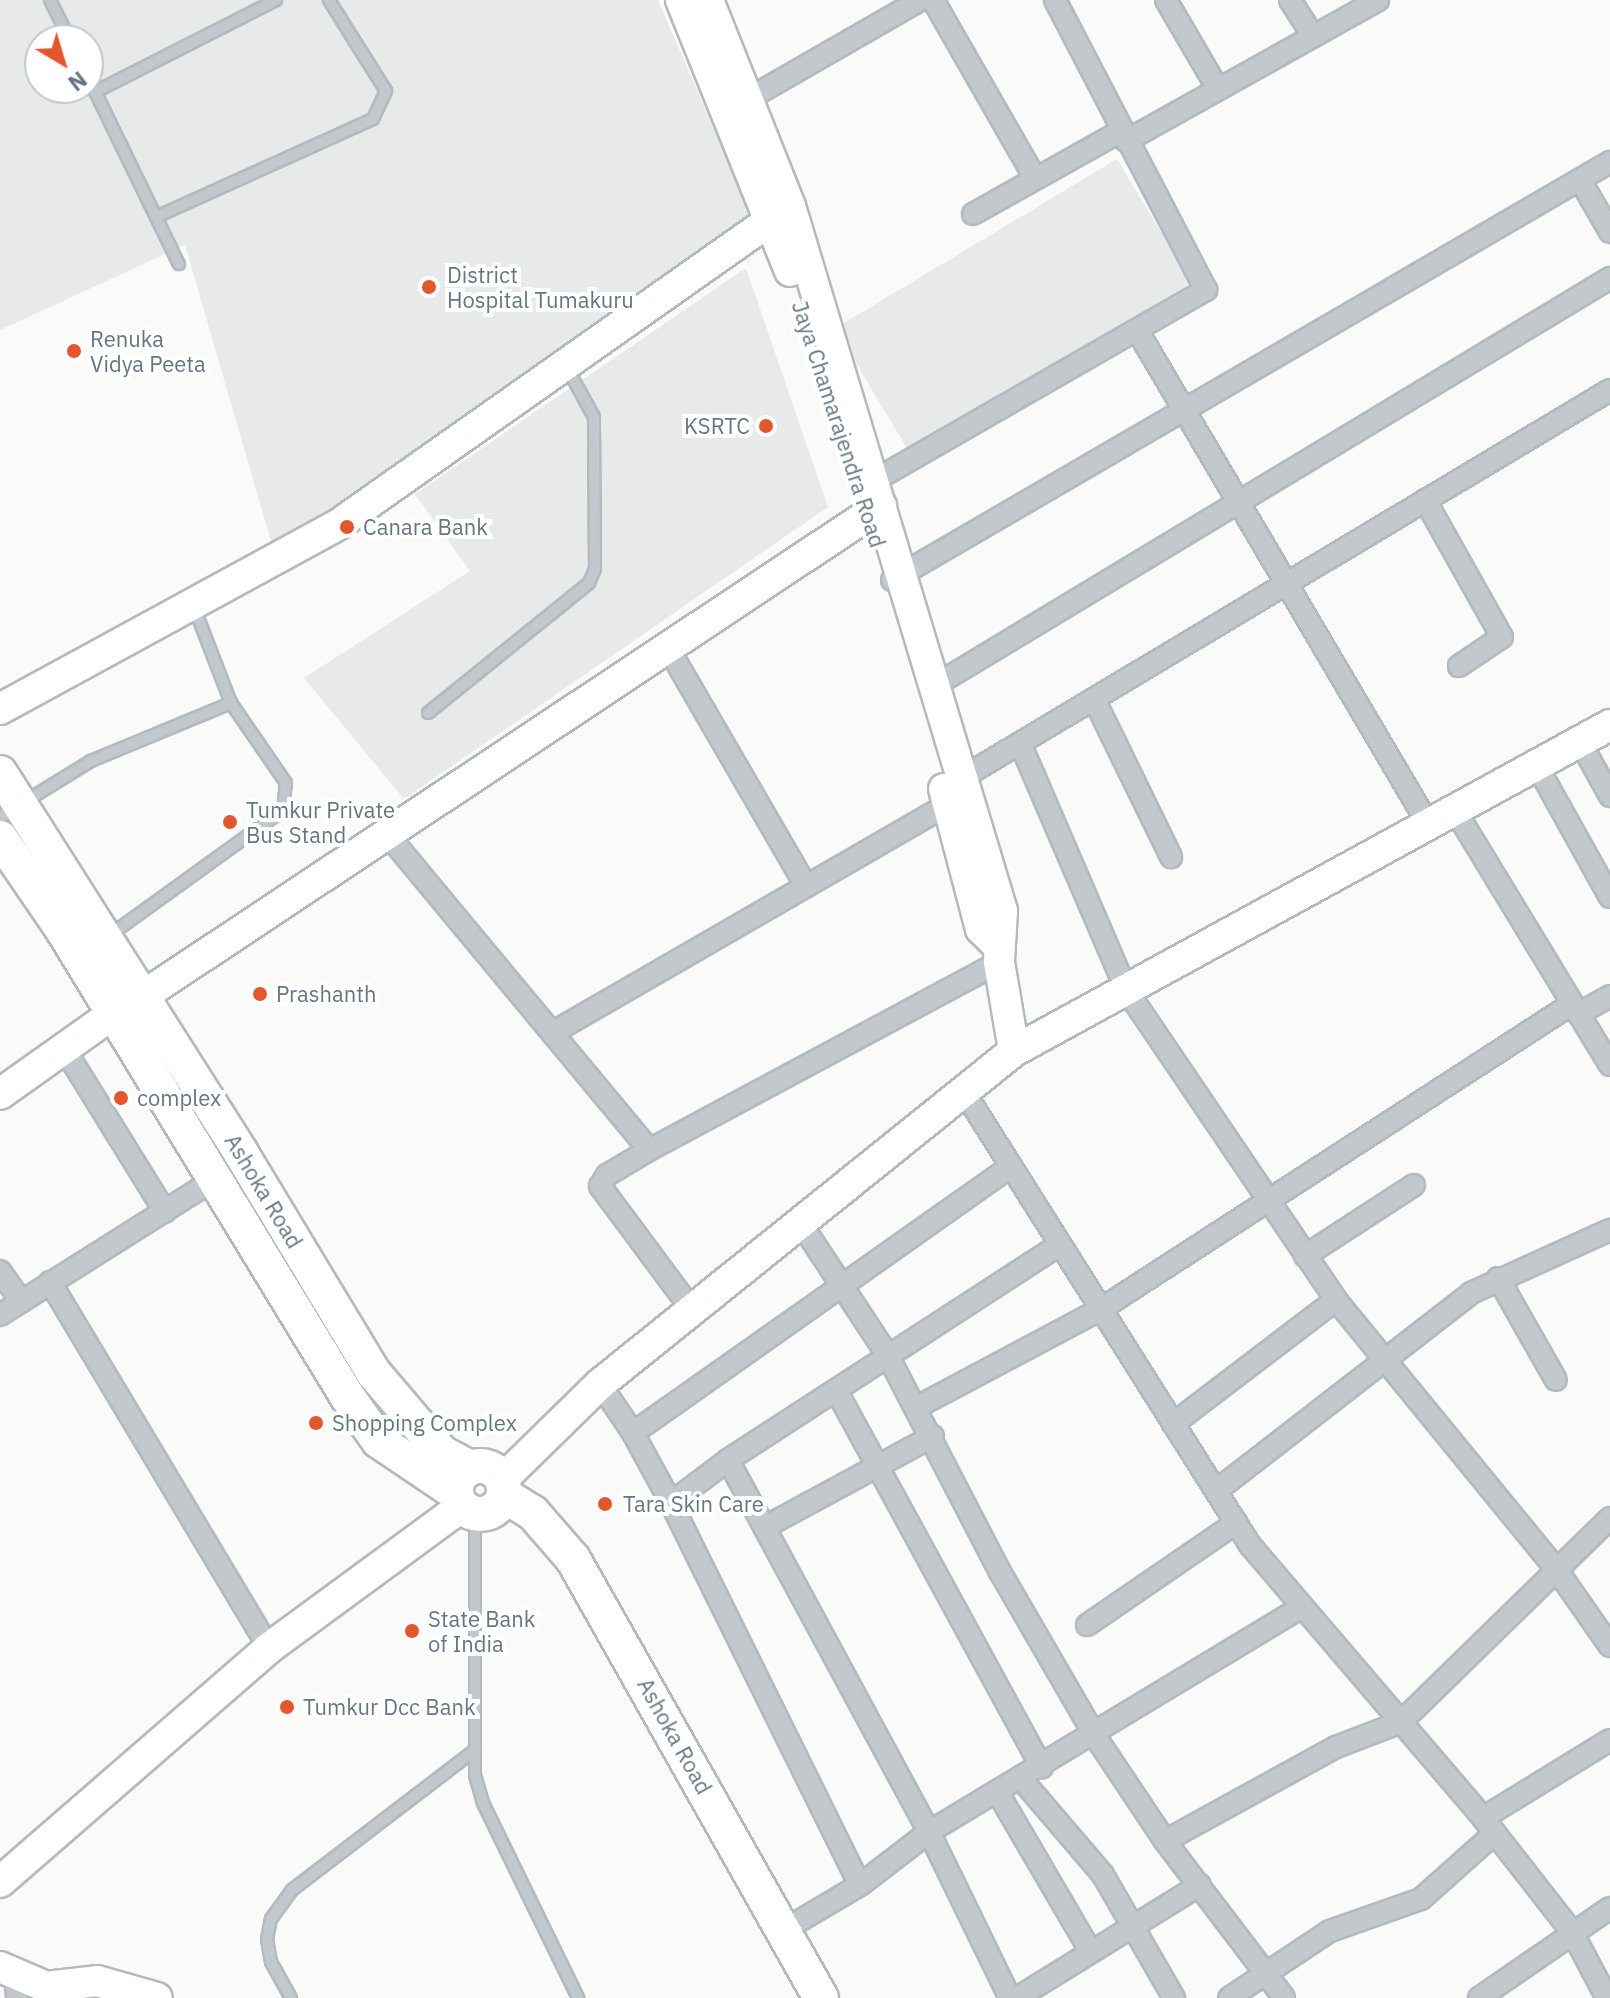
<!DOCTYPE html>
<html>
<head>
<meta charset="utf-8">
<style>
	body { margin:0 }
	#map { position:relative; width:1610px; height:1998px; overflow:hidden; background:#fafaf8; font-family:"IBM Plex Sans",sans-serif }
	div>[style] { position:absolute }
	.built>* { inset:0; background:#e8e9e9; transform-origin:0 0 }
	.roads { filter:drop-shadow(2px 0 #b3babf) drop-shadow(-2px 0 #b3babf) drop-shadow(0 2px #b3babf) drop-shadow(0 -2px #b3babf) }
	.lane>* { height:10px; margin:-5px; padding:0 5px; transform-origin:5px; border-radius:5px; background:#c3c8cc }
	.street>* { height:20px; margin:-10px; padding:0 10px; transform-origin:10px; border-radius:10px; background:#c3c8cc }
	.secondary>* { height:30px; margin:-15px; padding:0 15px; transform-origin:15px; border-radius:15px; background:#fff }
	.primary>* { height:34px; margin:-17px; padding:0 17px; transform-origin:17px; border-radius:17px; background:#fff }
	.primary>.ring { margin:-17px; padding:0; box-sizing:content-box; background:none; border:34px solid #fff; border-radius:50% }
	.dots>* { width:22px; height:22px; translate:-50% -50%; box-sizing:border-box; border:4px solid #fff; border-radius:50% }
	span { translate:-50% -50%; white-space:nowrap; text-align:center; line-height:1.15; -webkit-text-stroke:8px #fff; paint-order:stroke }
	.poi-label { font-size:22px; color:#657683 }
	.left { translate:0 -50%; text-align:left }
	.right { translate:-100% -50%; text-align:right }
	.street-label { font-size:22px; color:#657683 }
	.north { position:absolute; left:24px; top:24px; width:80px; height:80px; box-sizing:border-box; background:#fff; border:2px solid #c1c8cd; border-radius:50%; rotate:142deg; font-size:22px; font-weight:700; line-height:32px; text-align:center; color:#657683 }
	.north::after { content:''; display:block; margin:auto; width:28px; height:36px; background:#e4572e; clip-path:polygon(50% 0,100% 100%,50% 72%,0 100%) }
</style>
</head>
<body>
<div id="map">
	<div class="built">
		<i style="clip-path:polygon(evenodd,0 0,658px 0,755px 224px,273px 548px,185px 245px,0 330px,0 0,40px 40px,88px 40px,88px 88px,40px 88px,40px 40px)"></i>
		<i style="left:1117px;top:159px;width:144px;height:329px;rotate:59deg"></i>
		<i style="clip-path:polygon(746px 268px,828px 507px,404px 799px,304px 678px,470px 571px,415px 494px)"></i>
	</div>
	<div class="roads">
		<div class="lane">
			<i style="left:50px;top:0;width:45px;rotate:63.4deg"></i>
			<i style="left:88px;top:77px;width:208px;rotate:64.1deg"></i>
			<i style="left:95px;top:92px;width:203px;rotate:-26.9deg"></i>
			<i style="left:156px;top:217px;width:238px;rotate:-24.3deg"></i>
			<i style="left:373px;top:119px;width:31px;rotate:-65deg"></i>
			<i style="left:386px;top:91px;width:107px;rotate:-122.1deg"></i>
			<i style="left:428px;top:713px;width:207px;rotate:-38.9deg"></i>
			<i style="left:589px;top:583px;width:15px;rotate:-67deg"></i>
			<i style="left:595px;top:569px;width:152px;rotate:-90.4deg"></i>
			<i style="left:594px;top:417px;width:58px;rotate:-118.8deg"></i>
			<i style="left:0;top:817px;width:107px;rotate:-31.6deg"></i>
			<i style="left:91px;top:761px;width:152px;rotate:-22.5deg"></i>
			<i style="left:110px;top:935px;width:213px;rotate:-35.8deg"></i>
			<i style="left:283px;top:810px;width:27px;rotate:-84deg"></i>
			<i style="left:286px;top:783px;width:97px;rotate:-124.5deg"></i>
			<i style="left:231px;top:703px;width:103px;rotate:-111.1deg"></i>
			<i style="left:475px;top:1514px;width:261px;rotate:90deg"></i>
			<i style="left:475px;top:1775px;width:29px;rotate:74deg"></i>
			<i style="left:483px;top:1803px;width:217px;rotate:64deg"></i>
			<i style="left:291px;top:1998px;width:41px;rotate:-119.1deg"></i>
			<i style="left:271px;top:1962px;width:23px;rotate:-100deg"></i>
			<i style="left:267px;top:1939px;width:20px;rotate:-79deg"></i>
			<i style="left:271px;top:1919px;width:36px;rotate:-54deg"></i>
			<i style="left:292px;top:1890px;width:230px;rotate:-37.4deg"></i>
		</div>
		<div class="street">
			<i style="left:933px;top:0;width:205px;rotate:60.2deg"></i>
			<i style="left:1166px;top:0;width:103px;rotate:59.7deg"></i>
			<i style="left:1290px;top:0;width:43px;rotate:57.4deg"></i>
			<i style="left:748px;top:99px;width:198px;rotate:-29.9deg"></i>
			<i style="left:1126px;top:141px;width:289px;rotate:-29.2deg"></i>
			<i style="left:1580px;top:180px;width:60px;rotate:60deg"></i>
			<i style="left:973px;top:214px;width:170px;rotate:-29.3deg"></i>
			<i style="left:1137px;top:330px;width:577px;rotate:59.48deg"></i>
			<i style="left:863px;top:487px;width:396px;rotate:-29.9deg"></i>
			<i style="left:1206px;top:290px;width:327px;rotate:-117.5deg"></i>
			<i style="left:1425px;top:500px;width:157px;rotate:60.7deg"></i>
			<i style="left:1502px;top:637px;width:52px;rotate:146deg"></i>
			<i style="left:892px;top:580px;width:831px;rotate:-30.21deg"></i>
			<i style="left:668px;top:648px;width:275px;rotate:59.9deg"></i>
			<i style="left:934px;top:686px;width:790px;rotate:-31.11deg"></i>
			<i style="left:1094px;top:699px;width:176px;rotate:64deg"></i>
			<i style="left:1580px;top:742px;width:62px;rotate:60.9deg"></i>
			<i style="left:1020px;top:743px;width:270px;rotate:66.7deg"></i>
			<i style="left:1127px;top:991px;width:373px;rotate:55.9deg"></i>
			<i style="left:1336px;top:1300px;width:348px;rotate:50.7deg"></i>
			<i style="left:1556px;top:1569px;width:94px;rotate:55deg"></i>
			<i style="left:1537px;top:766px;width:150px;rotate:60.9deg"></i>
			<i style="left:955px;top:782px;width:763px;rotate:-30.9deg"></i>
			<i style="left:1456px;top:812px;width:296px;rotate:58.7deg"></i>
			<i style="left:387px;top:834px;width:410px;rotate:50.3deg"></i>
			<i style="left:649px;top:1150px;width:397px;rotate:-28.2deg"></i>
			<i style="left:1578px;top:1014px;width:37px;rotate:-29deg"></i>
			<i style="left:552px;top:1033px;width:457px;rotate:-30deg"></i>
			<i style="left:62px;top:1045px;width:196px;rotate:58.3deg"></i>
			<i style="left:963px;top:1090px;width:538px;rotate:57.76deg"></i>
			<i style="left:1250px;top:1545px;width:359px;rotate:49.5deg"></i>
			<i style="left:1483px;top:1818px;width:145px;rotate:52deg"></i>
			<i style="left:1572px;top:1932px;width:75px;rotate:62.1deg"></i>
			<i style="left:649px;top:1150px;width:49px;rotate:149.2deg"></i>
			<i style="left:607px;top:1175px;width:13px;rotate:122deg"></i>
			<i style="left:600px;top:1186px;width:154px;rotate:53.4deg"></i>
			<i style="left:800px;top:1222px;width:160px;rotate:56.7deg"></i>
			<i style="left:888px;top:1356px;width:243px;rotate:62.6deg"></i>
			<i style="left:1000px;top:1572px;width:190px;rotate:59.9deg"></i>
			<i style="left:1095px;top:1736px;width:126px;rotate:56.3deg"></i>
			<i style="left:1165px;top:1841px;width:197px;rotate:52.8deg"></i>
			<i style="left:1305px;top:1256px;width:130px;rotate:-33.1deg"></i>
			<i style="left:0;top:1271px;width:37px;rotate:55deg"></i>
			<i style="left:1498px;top:1278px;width:117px;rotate:60.4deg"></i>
			<i style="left:50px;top:1282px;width:427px;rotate:59.1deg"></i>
			<i style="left:0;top:1315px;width:257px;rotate:-32.3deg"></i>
			<i style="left:600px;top:1384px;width:59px;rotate:56deg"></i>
			<i style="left:633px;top:1433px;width:80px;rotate:61.5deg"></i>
			<i style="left:671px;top:1503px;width:426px;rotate:63.7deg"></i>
			<i style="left:836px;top:1390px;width:430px;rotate:61.4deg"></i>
			<i style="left:917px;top:1407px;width:208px;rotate:-28deg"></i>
			<i style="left:1101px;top:1309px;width:561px;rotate:-32.93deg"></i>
			<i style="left:1173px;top:1424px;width:205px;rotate:-37.3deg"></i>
			<i style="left:633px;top:1433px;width:463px;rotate:-35.2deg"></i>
			<i style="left:728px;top:1460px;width:423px;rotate:61.6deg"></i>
			<i style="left:929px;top:1832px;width:436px;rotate:-31.1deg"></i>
			<i style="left:1216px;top:1491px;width:323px;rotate:-37.8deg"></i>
			<i style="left:1471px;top:1293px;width:153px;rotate:-24.4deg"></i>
			<i style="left:671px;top:1503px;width:71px;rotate:-37deg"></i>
			<i style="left:728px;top:1460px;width:396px;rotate:-33deg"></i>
			<i style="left:765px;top:1527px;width:191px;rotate:-28.4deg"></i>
			<i style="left:1087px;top:1625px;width:181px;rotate:-34.4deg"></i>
			<i style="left:1022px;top:1780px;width:125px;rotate:49.5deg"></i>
			<i style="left:1103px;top:1875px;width:142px;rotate:60deg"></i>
			<i style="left:998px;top:1793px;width:184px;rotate:59.7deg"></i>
			<i style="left:1483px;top:1818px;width:149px;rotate:-31.6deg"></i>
			<i style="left:1165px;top:1841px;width:195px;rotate:-28.8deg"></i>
			<i style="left:1336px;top:1747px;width:70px;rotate:-21deg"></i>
			<i style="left:1401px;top:1722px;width:292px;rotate:-44.3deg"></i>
			<i style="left:784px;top:1930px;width:88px;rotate:-30.6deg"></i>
			<i style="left:860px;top:1885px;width:87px;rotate:-37.5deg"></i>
			<i style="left:929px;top:1832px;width:185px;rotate:64deg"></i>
			<i style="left:15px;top:1974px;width:24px;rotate:85deg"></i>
			<i style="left:1017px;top:1998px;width:215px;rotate:-31.7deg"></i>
			<i style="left:1229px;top:1998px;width:121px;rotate:-33.6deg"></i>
			<i style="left:1330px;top:1931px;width:96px;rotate:-19.4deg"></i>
			<i style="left:1421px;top:1899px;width:99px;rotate:-41.7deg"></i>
			<i style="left:1479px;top:1998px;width:159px;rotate:-34.5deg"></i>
		</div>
		<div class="secondary">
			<i style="left:681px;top:0;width:292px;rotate:68.1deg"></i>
			<i style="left:708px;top:0;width:222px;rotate:68.3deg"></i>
			<i style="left:790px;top:206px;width:736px;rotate:73.26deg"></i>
			<i style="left:1002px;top:911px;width:51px;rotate:93.4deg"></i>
			<i style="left:999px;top:962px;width:90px;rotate:80.4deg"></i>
			<i style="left:0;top:709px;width:386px;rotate:-28.6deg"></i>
			<i style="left:339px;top:524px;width:545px;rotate:-35.15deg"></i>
			<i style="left:944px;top:789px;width:145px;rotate:75.2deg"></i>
			<i style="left:981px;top:929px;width:24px;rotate:45deg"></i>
			<i style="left:143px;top:996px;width:886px;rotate:-33.58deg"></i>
			<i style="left:0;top:1094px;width:136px;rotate:-35.4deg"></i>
			<i style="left:502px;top:1480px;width:137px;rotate:-44.4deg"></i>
			<i style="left:600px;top:1384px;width:531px;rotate:-38.81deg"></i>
			<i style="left:1014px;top:1051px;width:679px;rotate:-28.68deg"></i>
			<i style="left:0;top:1882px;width:357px;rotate:-41deg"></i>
			<i style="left:269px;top:1648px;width:240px;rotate:-36.3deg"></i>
			<i style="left:0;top:1967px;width:76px;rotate:23.2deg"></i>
			<i style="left:54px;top:1986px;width:43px;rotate:-6.6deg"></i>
			<i style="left:97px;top:1981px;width:62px;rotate:15.8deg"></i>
		</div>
		<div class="primary">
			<i style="left:0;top:773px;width:450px;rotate:57.6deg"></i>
			<i style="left:241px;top:1153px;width:256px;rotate:58.9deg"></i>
			<i style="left:373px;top:1372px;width:106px;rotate:49.6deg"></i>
			<i style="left:442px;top:1453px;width:32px;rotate:28deg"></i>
			<i style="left:0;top:838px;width:112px;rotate:55.6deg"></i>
			<i style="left:63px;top:930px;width:546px;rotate:58.64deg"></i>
			<i style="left:347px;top:1396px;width:55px;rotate:54.6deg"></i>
			<i style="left:379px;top:1441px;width:93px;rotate:34deg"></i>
			<i class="ring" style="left:456px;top:1466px;width:14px;height:14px"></i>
			<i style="left:504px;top:1495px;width:34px;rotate:32deg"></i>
			<i style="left:533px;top:1513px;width:61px;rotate:49deg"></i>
			<i style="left:573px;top:1559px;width:504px;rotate:60.54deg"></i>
		</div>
	</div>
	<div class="dots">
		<i style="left:429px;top:287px;background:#e4572e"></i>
		<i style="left:74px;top:351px;background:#e4572e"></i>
		<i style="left:766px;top:426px;background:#e4572e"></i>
		<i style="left:347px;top:527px;background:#e4572e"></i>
		<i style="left:230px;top:822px;background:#e4572e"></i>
		<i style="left:260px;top:994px;background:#e4572e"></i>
		<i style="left:121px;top:1098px;background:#e4572e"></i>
		<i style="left:316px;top:1423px;background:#e4572e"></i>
		<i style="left:605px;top:1504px;background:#e4572e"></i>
		<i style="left:412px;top:1631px;background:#e4572e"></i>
		<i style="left:287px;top:1707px;background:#e4572e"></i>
	</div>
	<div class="poi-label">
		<span class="left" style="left:447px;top:287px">District<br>Hospital Tumakuru</span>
		<span class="left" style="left:90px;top:351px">Renuka<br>Vidya Peeta</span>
		<span class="right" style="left:750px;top:426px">KSRTC</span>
		<span class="left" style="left:363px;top:527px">Canara Bank</span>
		<span class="left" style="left:246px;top:822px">Tumkur Private<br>Bus Stand</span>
		<span class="left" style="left:276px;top:994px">Prashanth</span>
		<span class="left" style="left:137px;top:1098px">complex</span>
		<span class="left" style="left:332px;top:1423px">Shopping Complex</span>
		<span class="left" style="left:623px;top:1504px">Tara Skin Care</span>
		<span class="left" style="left:428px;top:1631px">State Bank<br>of India</span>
		<span class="left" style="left:303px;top:1707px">Tumkur Dcc Bank</span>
	</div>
	<div class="street-label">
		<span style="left:839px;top:424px;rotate:72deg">Jaya Chamarajendra Road</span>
		<span style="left:264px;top:1191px;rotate:59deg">Ashoka Road</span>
		<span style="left:675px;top:1736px;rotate:61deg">Ashoka Road</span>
	</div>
	<div class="north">N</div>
</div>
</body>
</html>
